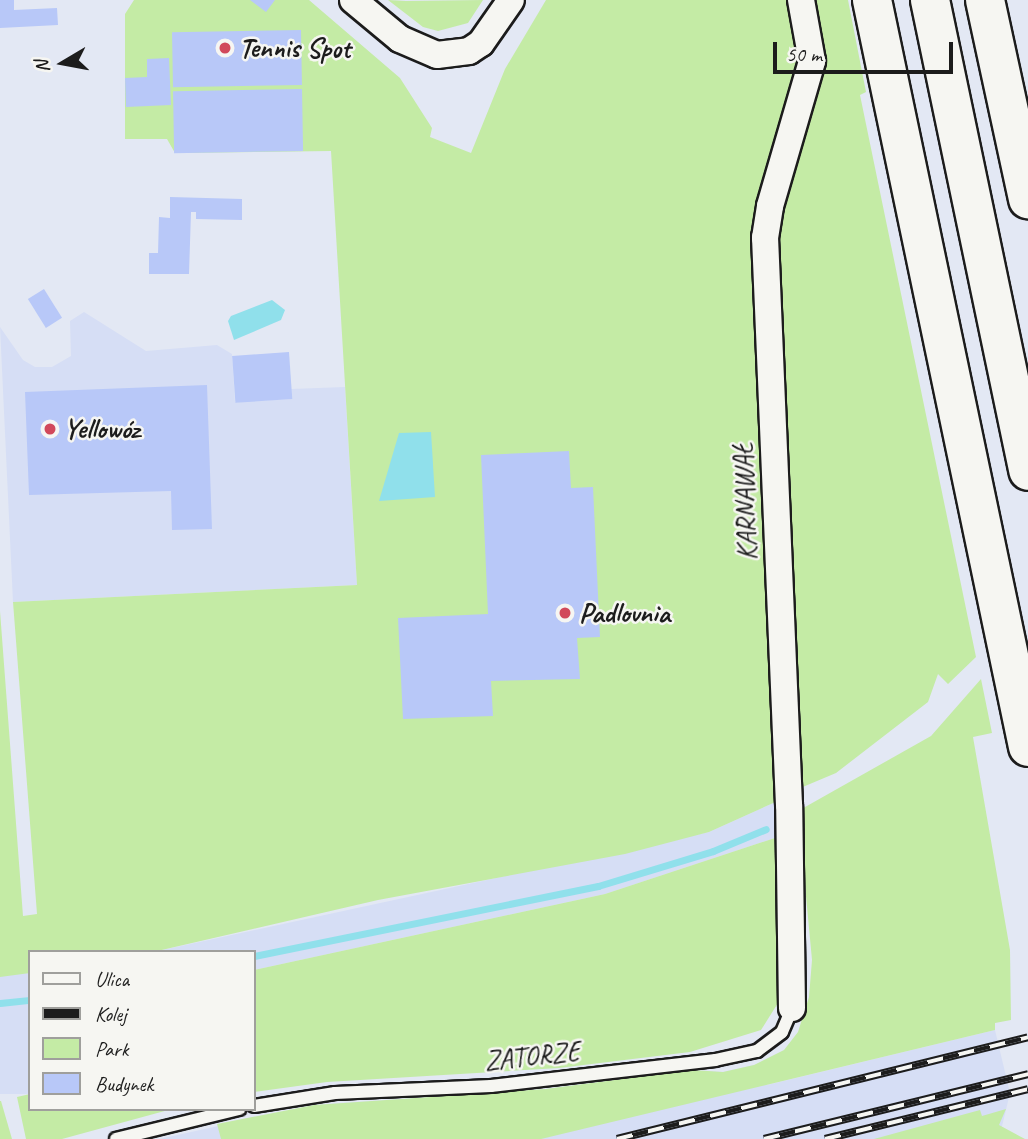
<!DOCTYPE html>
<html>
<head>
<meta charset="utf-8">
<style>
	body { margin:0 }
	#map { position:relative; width:1028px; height:1139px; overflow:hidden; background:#e3e8f4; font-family:Caveat,sans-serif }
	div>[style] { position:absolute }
	.built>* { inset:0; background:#d6def5; transform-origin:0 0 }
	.green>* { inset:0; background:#c4eba5 }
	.water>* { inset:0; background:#90e0eb }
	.stream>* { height:7px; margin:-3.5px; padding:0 3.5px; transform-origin:3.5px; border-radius:3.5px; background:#90e0eb }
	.building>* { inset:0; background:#b8c8f8; transform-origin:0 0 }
	.roads { filter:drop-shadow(2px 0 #1c1c1c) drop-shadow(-2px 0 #1c1c1c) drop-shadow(0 2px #1c1c1c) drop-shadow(0 -2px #1c1c1c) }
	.lane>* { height:12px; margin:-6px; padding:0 6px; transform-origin:6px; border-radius:6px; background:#f6f6f2 }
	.street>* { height:26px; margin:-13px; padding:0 13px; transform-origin:13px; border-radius:13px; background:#f6f6f2 }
	.highway>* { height:38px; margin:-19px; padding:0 19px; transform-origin:19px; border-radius:19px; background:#f6f6f2 }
	.rail>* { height:8px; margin-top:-4px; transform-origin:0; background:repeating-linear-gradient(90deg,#f6f6f2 0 16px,#1c1c1c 0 32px); box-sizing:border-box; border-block:2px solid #1c1c1c }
	.dots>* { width:19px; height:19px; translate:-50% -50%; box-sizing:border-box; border:4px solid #f6f6f2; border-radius:50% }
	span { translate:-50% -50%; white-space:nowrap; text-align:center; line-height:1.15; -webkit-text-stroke:5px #f6f6f2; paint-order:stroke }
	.poi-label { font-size:28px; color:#1c1c1c; font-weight:700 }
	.left { translate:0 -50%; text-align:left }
	.street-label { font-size:28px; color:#1c1c1c }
	.legend { position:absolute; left:28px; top:950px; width:228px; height:161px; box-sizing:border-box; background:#f6f6f2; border:2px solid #9f9f9c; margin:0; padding:9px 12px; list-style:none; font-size:21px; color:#1c1c1c }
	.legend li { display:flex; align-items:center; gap:14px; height:35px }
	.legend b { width:35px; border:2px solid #9f9f9c }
	.north { position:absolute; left:28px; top:28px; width:70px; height:70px; -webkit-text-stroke:5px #f6f6f2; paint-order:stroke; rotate:260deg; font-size:19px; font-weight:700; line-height:28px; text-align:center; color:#1c1c1c }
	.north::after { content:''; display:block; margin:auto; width:24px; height:32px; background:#1c1c1c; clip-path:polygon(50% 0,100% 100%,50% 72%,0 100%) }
	.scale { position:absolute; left:773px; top:42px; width:180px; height:32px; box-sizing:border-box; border:4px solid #1c1c1c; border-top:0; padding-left:9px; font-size:21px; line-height:24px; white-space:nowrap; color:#1c1c1c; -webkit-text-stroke:5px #f6f6f2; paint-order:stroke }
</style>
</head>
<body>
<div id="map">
	<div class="built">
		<i style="clip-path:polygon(84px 312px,146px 351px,217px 345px,232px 354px,235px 402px,291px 399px,291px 389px,345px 387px,357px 585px,13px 602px,0 327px,23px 360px,35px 367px,52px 367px,71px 356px,70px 321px)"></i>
		<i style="clip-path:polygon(780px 800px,781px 836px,605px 894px,254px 970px,254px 952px,153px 952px,709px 832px)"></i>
		<i style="left:30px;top:973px;width:121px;height:30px;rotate:90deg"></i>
		<i style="clip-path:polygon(995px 1030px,1010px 1093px,999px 1139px,159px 1139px,314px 1105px,545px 1089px,692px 1070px,723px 1072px,754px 1065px,767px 1085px)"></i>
	</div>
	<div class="green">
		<i style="clip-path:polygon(134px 0,309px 0,400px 78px,432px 128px,430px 137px,471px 153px,505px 69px,546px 0,789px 0,802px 61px,755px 222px,780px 800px,709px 832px,625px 854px,378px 900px,153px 952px,30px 952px,30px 973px,0 977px,0 611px,23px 916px,37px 914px,13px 602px,357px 585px,331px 151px,175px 153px,167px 139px,125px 139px,125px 14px)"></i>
		<i style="clip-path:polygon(388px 0,406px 1px,483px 0,468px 23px,438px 31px,423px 27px)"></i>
		<i style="clip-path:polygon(808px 0,848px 0,866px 92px,860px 95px,976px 657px,948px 684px,938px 674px,928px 702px,836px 773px,798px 789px,774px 250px)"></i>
		<i style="clip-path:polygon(981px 679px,992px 733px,973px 737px,1010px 950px,1011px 1020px,995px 1023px,995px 1030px,541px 1139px,221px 1139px,217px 1124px,314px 1105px,545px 1089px,692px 1070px,723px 1072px,754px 1065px,784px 1050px,798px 1032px,809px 997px,812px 960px,798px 811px,931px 736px)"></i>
		<i style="clip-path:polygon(781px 836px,783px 952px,778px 1003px,761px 1030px,690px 1052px,559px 1068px,327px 1082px,254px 1092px,254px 970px,605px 894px)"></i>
		<i style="clip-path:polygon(30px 1094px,30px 1109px,172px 1109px,62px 1139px,26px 1139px,17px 1097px)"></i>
		<i style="clip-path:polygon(0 1101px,1px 1101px,12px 1139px,0 1139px)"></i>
		<i style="clip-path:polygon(1006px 1109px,999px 1125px,1025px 1139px,874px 1139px,980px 1110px,982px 1116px)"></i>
	</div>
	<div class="water">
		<i style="clip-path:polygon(272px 300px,285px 310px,281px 320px,234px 340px,228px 321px,231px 316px)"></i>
		<i style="clip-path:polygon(431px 432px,435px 497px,379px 501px,399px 433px)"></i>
	</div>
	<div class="stream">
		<i style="left:254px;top:956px;width:351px;rotate:-11.5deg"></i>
		<i style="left:598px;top:886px;width:120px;rotate:-16.9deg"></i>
		<i style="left:713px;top:851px;width:57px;rotate:-22.5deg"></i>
		<i style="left:0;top:1003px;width:30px;rotate:-6deg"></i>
	</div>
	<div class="building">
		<i style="clip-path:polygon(0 0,14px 0,14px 10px,57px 8px,58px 25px,0 28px)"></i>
		<i style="clip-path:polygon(250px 0,275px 0,266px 12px)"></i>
		<i style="left:301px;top:30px;width:55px;height:129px;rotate:89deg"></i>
		<i style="clip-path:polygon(169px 58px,171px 105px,126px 107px,125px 78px,147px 77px,147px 59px)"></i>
		<i style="left:302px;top:89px;width:62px;height:129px;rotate:89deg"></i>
		<i style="clip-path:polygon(170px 197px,242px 199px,242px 220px,196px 219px,196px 212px,191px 212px,189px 274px,149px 274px,149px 253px,158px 253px,159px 217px,170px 218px)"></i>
		<i style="left:44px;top:289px;width:34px;height:19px;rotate:58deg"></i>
		<i style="left:289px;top:352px;width:47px;height:57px;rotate:86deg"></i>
		<i style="clip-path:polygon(207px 385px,212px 529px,172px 530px,171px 491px,29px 495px,25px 392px)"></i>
		<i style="clip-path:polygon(569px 451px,571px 488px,593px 487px,600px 637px,577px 638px,580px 679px,491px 681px,493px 716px,403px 719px,398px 618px,488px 614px,481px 455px)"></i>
	</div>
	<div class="roads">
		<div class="lane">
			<i style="left:254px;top:1106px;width:82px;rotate:-9.1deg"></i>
			<i style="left:335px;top:1093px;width:156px;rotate:-2.6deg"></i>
			<i style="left:491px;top:1086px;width:226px;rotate:-6.6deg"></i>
			<i style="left:715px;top:1060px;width:43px;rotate:-12.1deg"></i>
			<i style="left:757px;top:1051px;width:31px;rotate:-37deg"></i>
			<i style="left:782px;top:1032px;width:26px;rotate:-67deg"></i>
			<i style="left:116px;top:1139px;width:127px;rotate:-13.7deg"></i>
		</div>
		<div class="street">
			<i style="left:353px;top:0;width:61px;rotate:39.7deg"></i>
			<i style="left:400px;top:39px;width:40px;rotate:23.4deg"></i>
			<i style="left:437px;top:55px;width:32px;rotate:-7deg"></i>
			<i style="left:469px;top:51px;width:14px;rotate:-34deg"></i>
			<i style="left:481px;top:43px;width:52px;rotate:-55.1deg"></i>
			<i style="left:792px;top:1008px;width:203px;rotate:-90.8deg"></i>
			<i style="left:789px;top:805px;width:568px;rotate:-92.42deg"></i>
			<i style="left:765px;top:238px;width:32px;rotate:-81deg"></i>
			<i style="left:770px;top:206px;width:151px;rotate:-73.8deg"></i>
			<i style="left:812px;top:61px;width:62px;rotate:-100.2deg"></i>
		</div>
		<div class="highway">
			<i style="left:872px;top:0;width:763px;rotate:78.2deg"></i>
			<i style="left:930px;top:0;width:481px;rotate:78.2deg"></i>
			<i style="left:985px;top:0;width:204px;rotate:77.8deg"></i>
		</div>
	</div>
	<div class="rail">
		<i style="left:617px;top:1139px;width:423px;rotate:-13.9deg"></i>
		<i style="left:764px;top:1139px;width:272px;rotate:-13.8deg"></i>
		<i style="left:825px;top:1139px;width:209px;rotate:-13.8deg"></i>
	</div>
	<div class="dots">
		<i style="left:225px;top:48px;background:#d1495b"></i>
		<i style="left:50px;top:429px;background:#d1495b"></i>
		<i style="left:565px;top:613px;background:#d1495b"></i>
	</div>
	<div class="poi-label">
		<span class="left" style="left:239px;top:48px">Tennis Spot</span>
		<span class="left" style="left:64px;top:429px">Yellowóz</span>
		<span class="left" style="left:579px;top:613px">Padlovnia</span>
	</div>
	<div class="street-label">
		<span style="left:745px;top:502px;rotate:-92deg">KARNAWAŁ</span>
		<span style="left:532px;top:1056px;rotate:-6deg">ZATORZE</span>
	</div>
	<ul class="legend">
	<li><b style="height:9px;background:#f6f6f2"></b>Ulica</li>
	<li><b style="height:9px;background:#1c1c1c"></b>Kolej</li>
	<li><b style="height:19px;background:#c4eba5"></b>Park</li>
	<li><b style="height:19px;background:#b8c8f8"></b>Budynek</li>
	</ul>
	<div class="north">N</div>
	<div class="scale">50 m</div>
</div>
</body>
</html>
